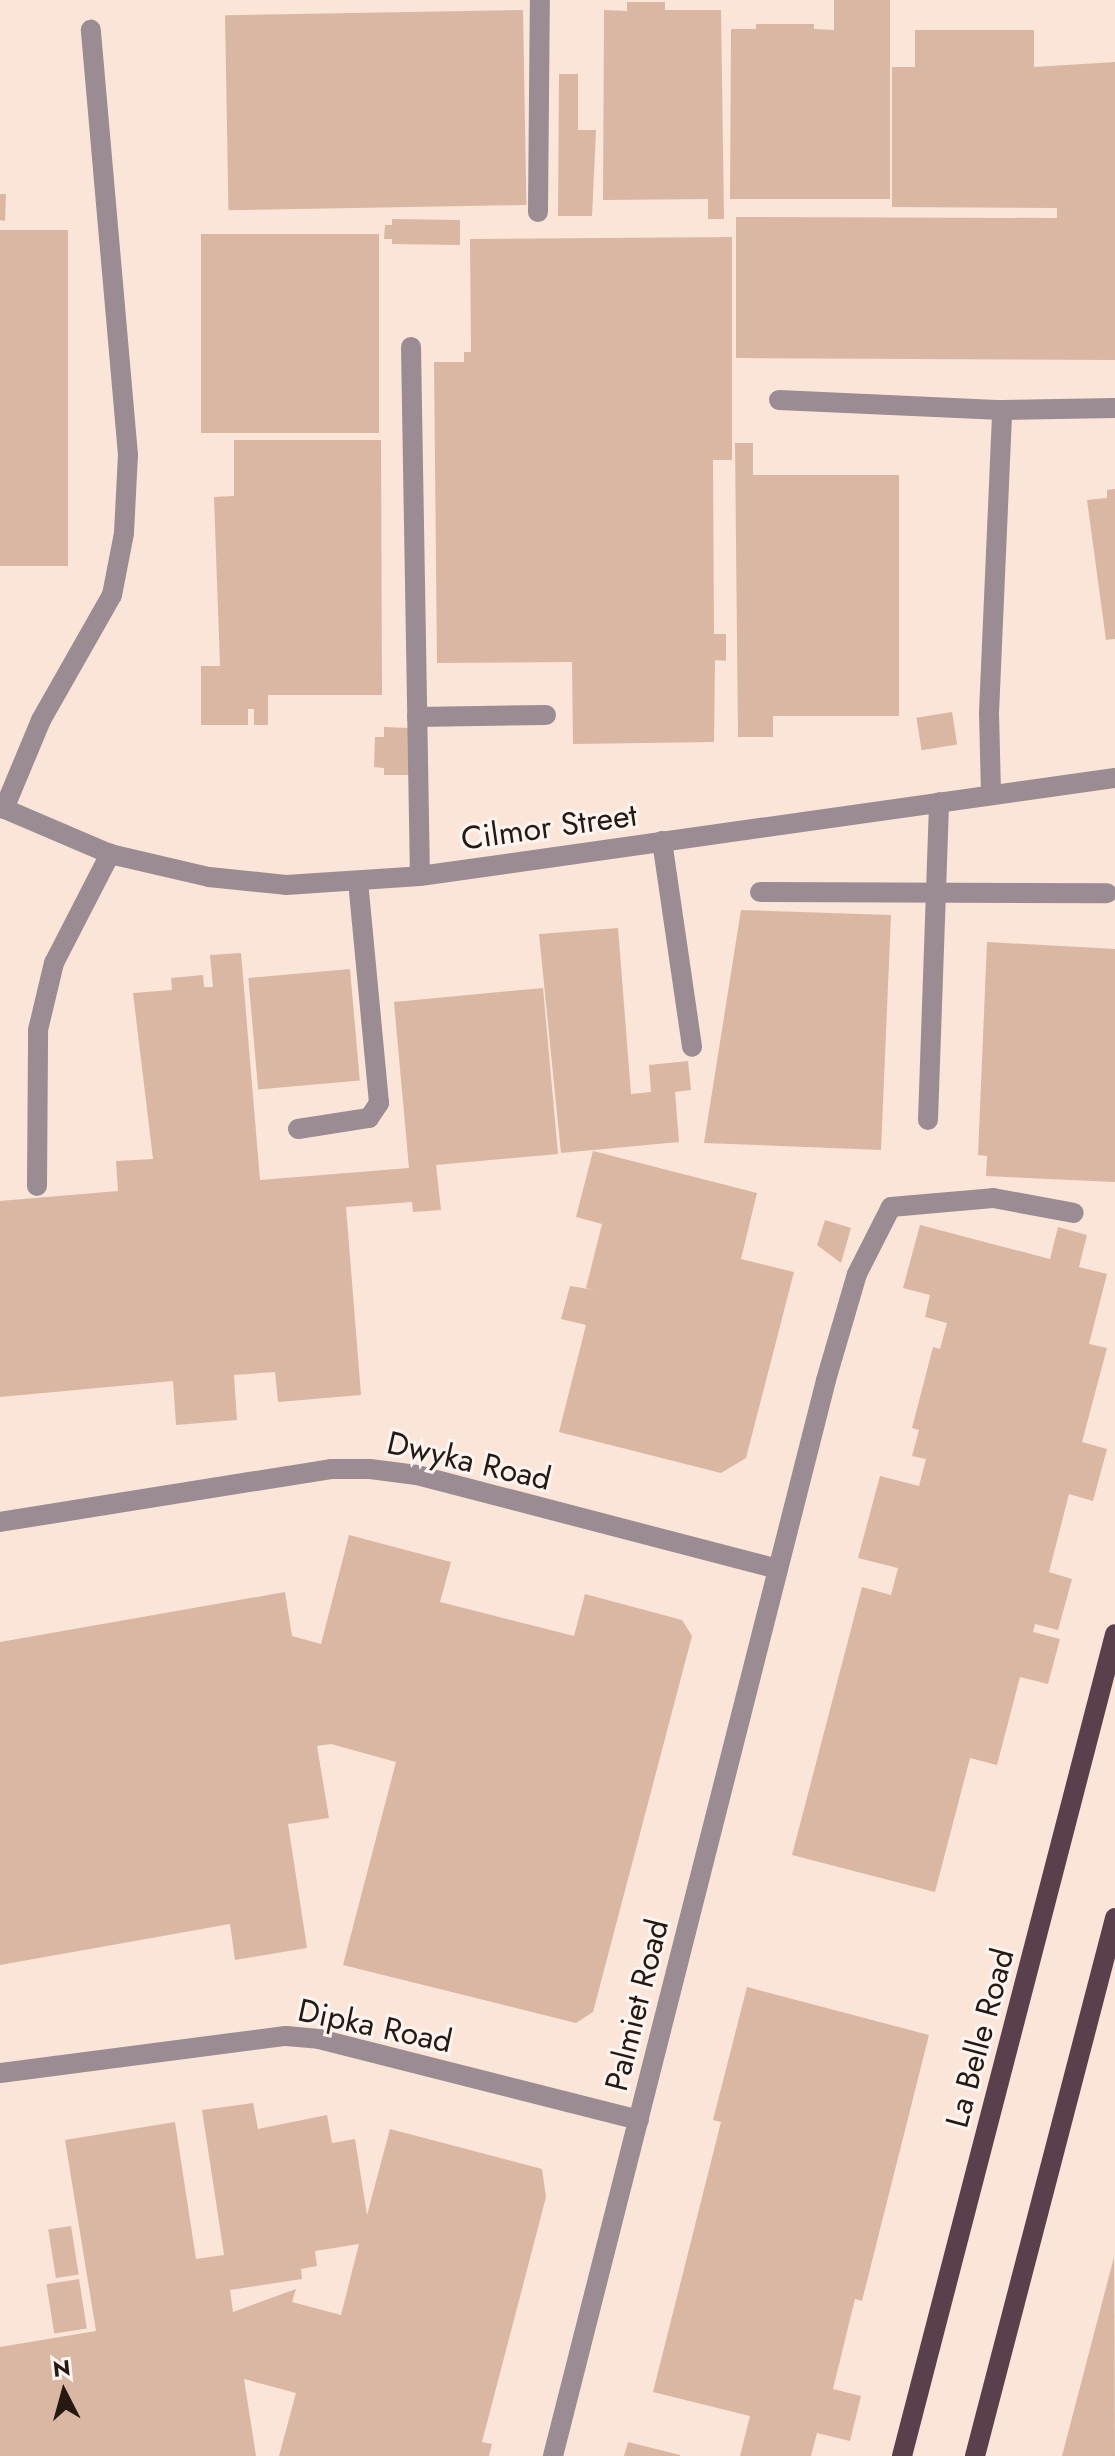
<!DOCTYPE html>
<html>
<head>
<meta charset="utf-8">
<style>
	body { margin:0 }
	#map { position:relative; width:1115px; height:2456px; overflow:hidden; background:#fbe4d8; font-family:Jost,sans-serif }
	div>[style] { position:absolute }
	.building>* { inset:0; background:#dab7a3; transform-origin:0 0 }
	.minor>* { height:20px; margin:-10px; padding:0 10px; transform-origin:10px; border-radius:10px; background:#9b8b93 }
	.major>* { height:20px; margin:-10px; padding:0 10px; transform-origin:10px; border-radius:10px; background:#5a404d }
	span { translate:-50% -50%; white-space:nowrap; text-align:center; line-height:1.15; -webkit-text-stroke:6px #fdf5f1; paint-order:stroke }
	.street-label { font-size:32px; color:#251911 }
	.north { position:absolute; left:24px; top:2352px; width:80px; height:80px; -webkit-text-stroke:6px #fdf5f1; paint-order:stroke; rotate:354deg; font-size:22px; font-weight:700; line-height:32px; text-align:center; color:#251911 }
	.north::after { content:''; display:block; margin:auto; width:28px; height:36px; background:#251911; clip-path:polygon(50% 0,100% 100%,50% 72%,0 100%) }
</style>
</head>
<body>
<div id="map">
	<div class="building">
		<i style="clip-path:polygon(834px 0,890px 0,890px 199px,730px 199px,731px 29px,756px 29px,756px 24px,814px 24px,814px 29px,834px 30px)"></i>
		<i style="clip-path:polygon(627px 2px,665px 2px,665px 10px,721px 10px,724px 219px,708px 219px,708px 199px,603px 200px,604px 10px,627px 11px)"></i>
		<i style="left:523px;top:10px;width:195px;height:298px;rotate:89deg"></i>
		<i style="clip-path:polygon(915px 30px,1034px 30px,1034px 67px,1115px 62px,1115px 360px,736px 358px,736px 217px,1057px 218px,1057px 208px,892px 207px,892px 67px,915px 67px)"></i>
		<i style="clip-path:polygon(559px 74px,578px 74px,578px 130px,596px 130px,592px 216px,558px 216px)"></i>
		<i style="clip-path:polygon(0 194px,6px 194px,5px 221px,0 220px)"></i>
		<i style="clip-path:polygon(392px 219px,460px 220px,460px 245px,392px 244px,392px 239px,384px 239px,385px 225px,392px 225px)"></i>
		<i style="left:0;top:230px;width:68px;height:336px"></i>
		<i style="left:379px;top:234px;width:199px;height:178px;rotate:90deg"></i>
		<i style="clip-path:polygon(732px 237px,732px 460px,713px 460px,714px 634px,726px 634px,726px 661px,715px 660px,714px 742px,573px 744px,572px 662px,437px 663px,434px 362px,464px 362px,464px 352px,471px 352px,470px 239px)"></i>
		<i style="clip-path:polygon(234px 440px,381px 440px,382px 695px,268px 695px,268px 725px,254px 725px,254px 709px,248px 709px,248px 725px,201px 725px,201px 666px,220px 666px,214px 497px,234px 496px)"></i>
		<i style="clip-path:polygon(735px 443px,753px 443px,753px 475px,899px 475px,899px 716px,773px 716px,773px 737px,738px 737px)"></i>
		<i style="clip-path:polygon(1115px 489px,1115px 639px,1106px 640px,1087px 500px,1107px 498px,1107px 490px)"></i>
		<i style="left:952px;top:712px;width:33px;height:36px;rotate:81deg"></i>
		<i style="clip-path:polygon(384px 727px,409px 728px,409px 775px,384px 775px,384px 768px,374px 767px,375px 737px,384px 737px)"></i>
		<i style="clip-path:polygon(741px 910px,891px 915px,881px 1150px,704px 1143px)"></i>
		<i style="clip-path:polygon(618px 928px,631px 1094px,651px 1092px,649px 1065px,688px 1061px,691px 1090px,675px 1092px,679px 1142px,561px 1153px,539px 934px)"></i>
		<i style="clip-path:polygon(987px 942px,1115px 949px,1115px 1182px,986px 1176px,987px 1156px,978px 1155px)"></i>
		<i style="clip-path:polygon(241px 953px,260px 1180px,409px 1168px,394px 1002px,543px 988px,558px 1154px,436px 1165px,441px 1210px,413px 1212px,412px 1202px,346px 1207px,361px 1395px,278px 1402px,275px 1372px,234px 1375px,237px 1420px,176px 1425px,173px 1381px,0 1397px,0 1201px,118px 1191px,116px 1161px,153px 1159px,133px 993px,172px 990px,171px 978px,203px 975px,204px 987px,213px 987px,210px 955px)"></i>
		<i style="left:350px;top:969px;width:112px;height:102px;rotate:85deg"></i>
		<i style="clip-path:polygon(593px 1151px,757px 1193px,741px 1259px,794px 1272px,746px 1458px,721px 1473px,559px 1432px,586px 1325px,561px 1319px,570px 1286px,595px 1290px,586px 1288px,602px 1224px,576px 1217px)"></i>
		<i style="clip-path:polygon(825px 1220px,851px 1228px,841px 1263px,817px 1245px)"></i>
		<i style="clip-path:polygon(920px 1225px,1050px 1259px,1058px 1227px,1087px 1235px,1079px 1267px,1107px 1274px,1089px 1344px,1107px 1348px,1082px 1442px,1107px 1449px,1093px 1501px,1069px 1494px,1049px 1572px,1072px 1579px,1058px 1630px,1035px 1624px,1033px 1632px,1060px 1639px,1048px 1684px,1020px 1677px,997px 1765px,970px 1758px,935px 1892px,792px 1855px,862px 1587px,891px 1595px,898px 1568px,858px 1558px,880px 1476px,919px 1486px,926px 1459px,912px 1456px,919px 1430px,912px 1428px,933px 1347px,940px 1349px,947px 1323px,925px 1317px,930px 1295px,903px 1288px)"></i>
		<i style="clip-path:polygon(349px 1535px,451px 1562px,440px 1602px,574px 1636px,585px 1594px,682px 1620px,692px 1636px,593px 2012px,576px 2023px,343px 1965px,396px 1762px,331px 1744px,317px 1746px,329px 1818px,288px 1824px,307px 1948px,235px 1960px,230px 1924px,0 1965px,0 1642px,285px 1592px,292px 1636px,321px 1644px)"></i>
		<i style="clip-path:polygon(747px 1987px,929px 2035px,862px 2301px,855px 2299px,833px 2389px,861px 2396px,850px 2441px,817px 2433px,811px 2456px,740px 2456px,750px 2416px,653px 2392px,721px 2122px,713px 2120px)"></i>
		<i style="clip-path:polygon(evenodd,253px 2103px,258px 2129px,327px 2115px,332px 2143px,355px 2139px,367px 2215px,390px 2129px,542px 2169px,546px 2197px,482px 2442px,492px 2444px,489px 2456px,279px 2456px,296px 2393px,244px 2379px,256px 2456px,0 2456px,0 2347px,96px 2331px,65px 2140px,175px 2122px,196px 2259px,224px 2255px,202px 2110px,253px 2103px,359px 2244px,341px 2315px,292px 2302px,296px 2289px,233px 2312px,230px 2290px,302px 2279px,301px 2269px,317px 2266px,315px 2251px,359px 2244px)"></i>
		<i style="left:71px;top:2226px;width:49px;height:23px;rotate:81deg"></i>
		<i style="clip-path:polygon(1114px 2257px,1115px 2456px,1062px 2456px)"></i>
		<i style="left:79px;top:2279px;width:50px;height:33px;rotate:81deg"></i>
		<i style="clip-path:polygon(628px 2442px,680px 2455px,680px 2456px,624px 2456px)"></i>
	</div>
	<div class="minor">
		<i style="left:538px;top:212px;width:212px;rotate:-89.5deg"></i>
		<i style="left:411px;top:347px;width:529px;rotate:89.03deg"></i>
		<i style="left:779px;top:400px;width:223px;rotate:2.6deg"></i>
		<i style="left:1002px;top:410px;width:113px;rotate:-1deg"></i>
		<i style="left:417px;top:717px;width:129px;rotate:-0.9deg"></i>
		<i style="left:991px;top:794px;width:81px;rotate:-91.4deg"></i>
		<i style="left:989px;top:713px;width:303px;rotate:-87.5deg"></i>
		<i style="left:0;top:807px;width:120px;rotate:23.1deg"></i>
		<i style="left:110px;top:854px;width:102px;rotate:13.1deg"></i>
		<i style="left:209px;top:877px;width:77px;rotate:5.9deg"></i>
		<i style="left:286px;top:885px;width:134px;rotate:-3.8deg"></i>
		<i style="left:420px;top:876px;width:702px;rotate:-8.03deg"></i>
		<i style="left:4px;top:809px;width:96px;rotate:-67.4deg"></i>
		<i style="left:41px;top:720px;width:144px;rotate:-60.4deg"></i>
		<i style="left:112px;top:595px;width:63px;rotate:-79deg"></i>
		<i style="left:124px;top:533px;width:78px;rotate:-87.1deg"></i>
		<i style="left:128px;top:455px;width:427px;rotate:-95deg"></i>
		<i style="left:662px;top:841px;width:208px;rotate:81.7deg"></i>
		<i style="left:760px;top:892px;width:347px;rotate:0.2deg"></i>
		<i style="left:928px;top:1120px;width:318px;rotate:-88deg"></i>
		<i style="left:298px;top:1129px;width:72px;rotate:-8.8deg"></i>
		<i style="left:369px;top:1118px;width:18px;rotate:-56deg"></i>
		<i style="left:379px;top:1103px;width:222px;rotate:-95.4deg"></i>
		<i style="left:37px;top:1186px;width:156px;rotate:-89.6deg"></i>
		<i style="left:38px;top:1030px;width:69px;rotate:-76.6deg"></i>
		<i style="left:54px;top:963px;width:123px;rotate:-62.8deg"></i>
		<i style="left:0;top:1522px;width:335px;rotate:-9.1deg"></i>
		<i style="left:331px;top:1469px;width:39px"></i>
		<i style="left:370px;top:1469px;width:47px;rotate:7.3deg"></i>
		<i style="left:417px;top:1475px;width:373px;rotate:14.6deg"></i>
		<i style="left:0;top:2073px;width:288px;rotate:-7.4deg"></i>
		<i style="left:286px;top:2036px;width:33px;rotate:5deg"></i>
		<i style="left:319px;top:2039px;width:330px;rotate:14.2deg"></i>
		<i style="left:553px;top:2456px;width:1110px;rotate:-75.76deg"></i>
		<i style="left:826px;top:1380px;width:110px;rotate:-73.7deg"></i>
		<i style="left:857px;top:1274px;width:75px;rotate:-63.1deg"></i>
		<i style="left:891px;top:1207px;width:102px;rotate:-5deg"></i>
		<i style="left:993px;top:1198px;width:82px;rotate:10.5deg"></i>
	</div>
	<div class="major">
		<i style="left:902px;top:2456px;width:849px;rotate:-75.47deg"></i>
		<i style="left:975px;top:2456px;width:556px;rotate:-75.41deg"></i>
	</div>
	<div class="street-label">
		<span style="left:549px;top:827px;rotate:-8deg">Cilmor Street</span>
		<span style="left:469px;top:1461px;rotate:13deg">Dwyka Road</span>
		<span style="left:637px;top:2005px;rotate:-76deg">Palmiet Road</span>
		<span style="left:375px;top:2026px;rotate:12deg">Dipka Road</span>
		<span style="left:980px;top:2038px;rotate:-75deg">La Belle Road</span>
	</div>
	<div class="north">N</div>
</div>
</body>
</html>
